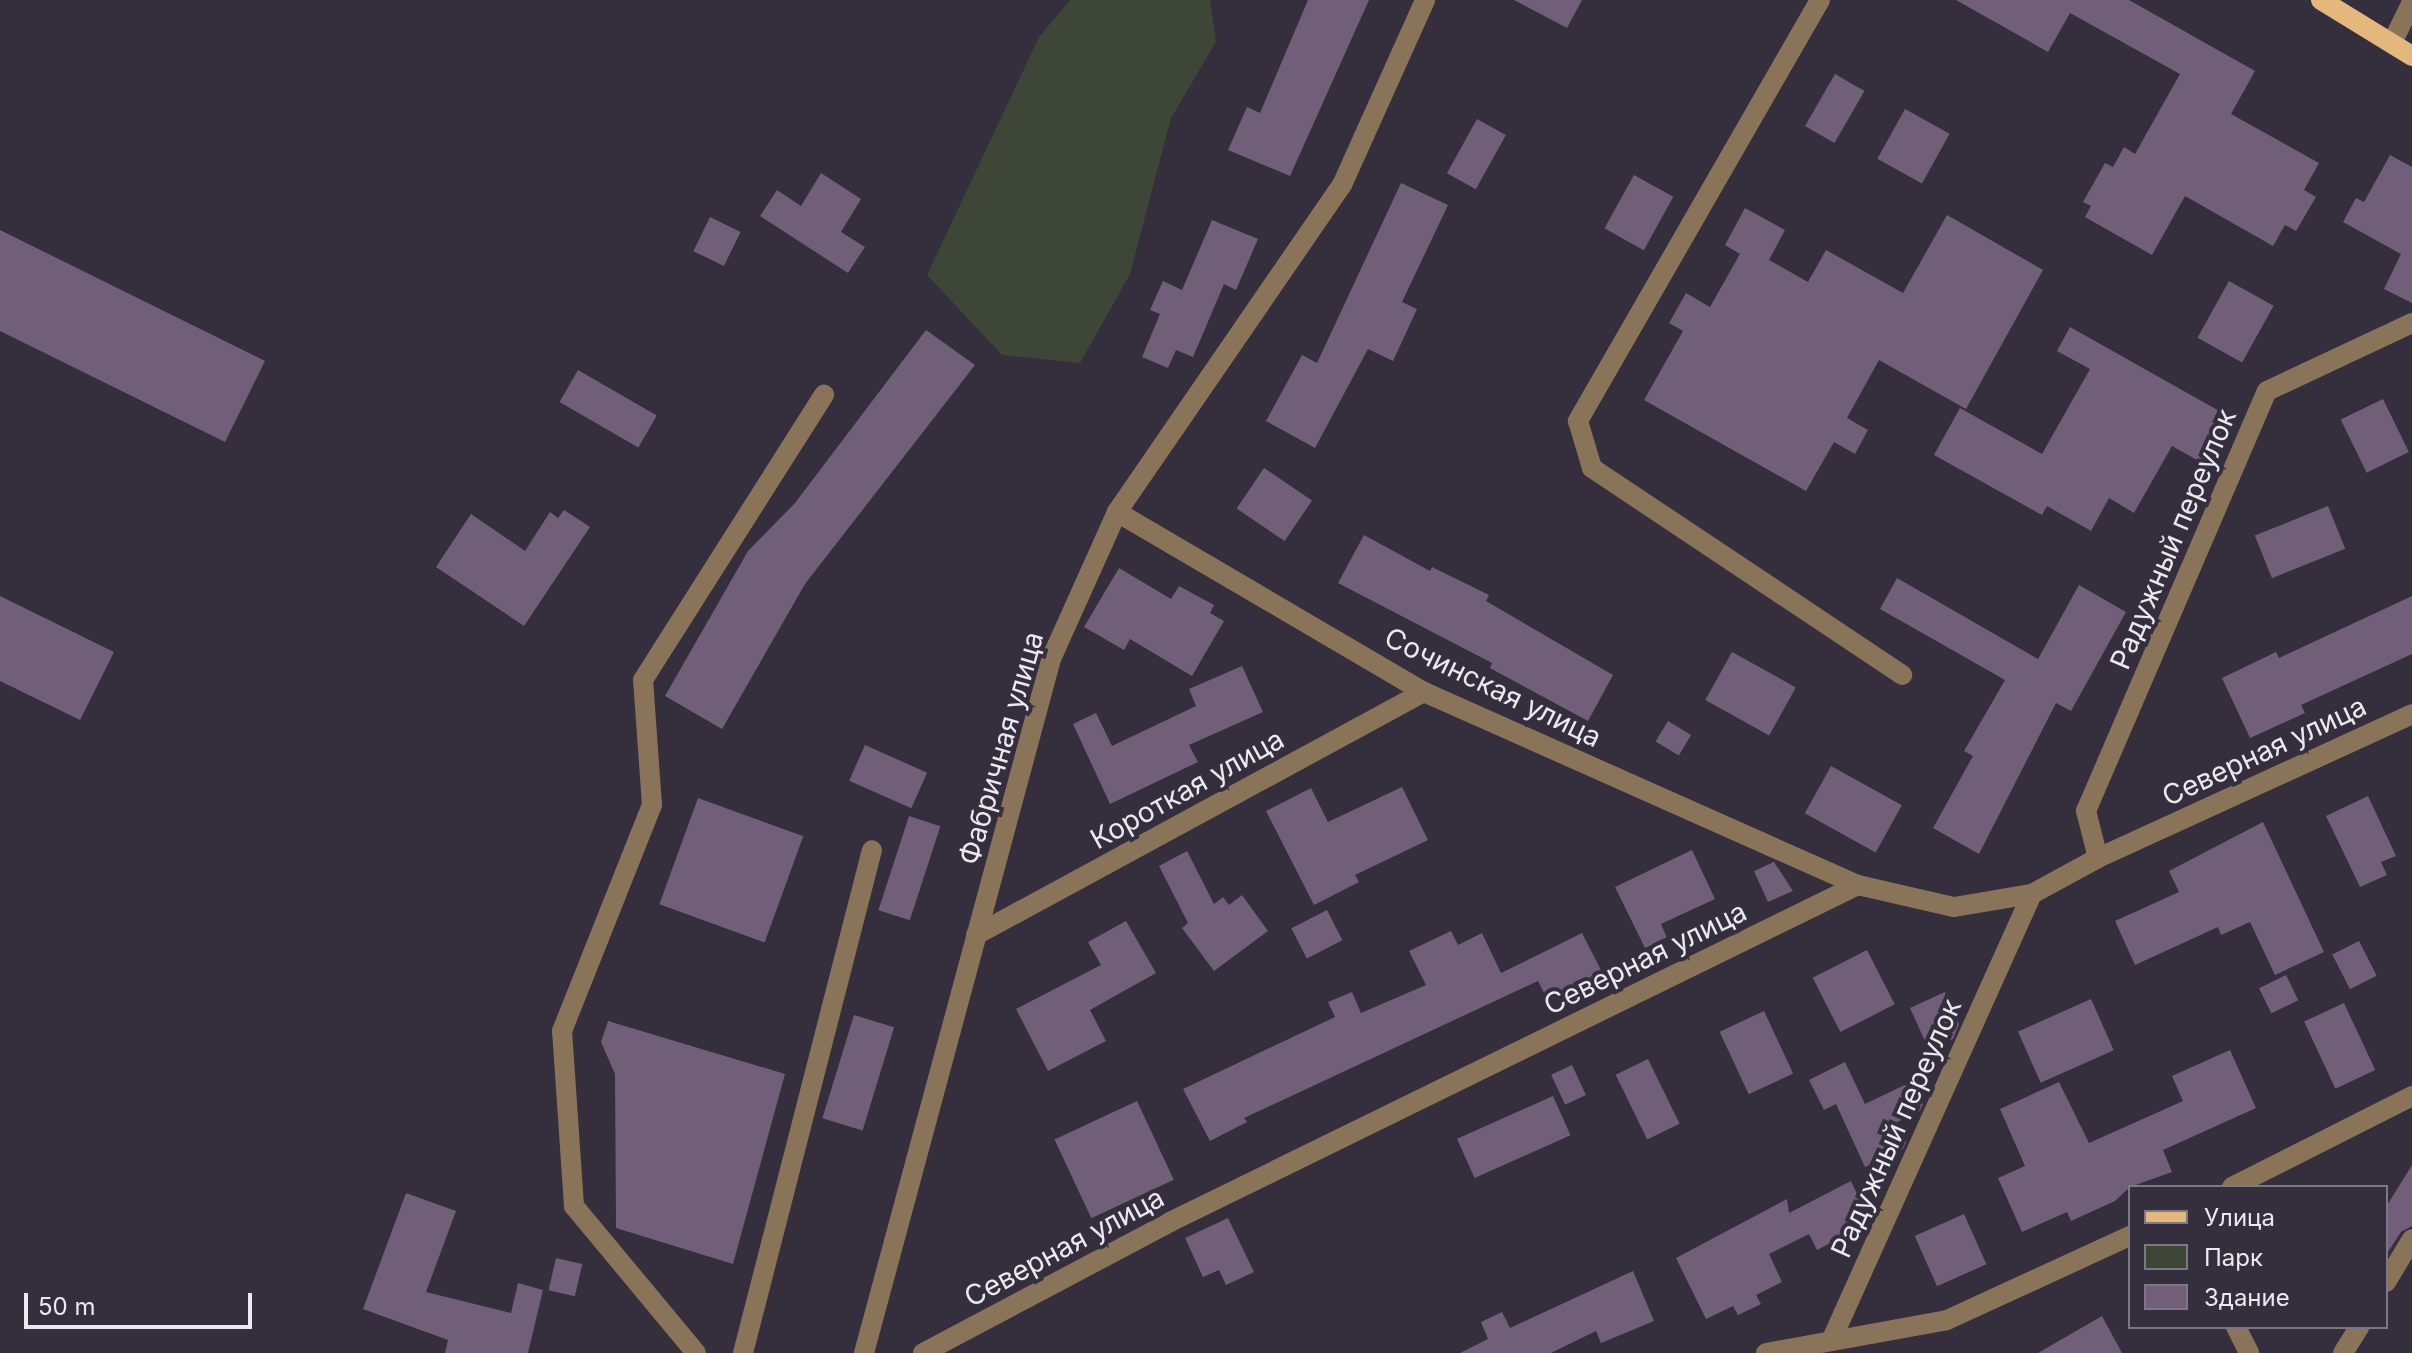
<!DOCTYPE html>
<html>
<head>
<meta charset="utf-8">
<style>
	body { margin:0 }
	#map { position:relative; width:2412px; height:1353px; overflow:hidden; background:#342e3d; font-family:Inter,sans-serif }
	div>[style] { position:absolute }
	.green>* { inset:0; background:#3e4637 }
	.building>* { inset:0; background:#715f79; transform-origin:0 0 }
	.minor>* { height:20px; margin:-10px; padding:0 10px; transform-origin:10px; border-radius:10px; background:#8a7459 }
	.major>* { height:20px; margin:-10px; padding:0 10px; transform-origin:10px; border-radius:10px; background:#e4b77d }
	span { translate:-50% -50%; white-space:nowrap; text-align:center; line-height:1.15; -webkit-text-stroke:8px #342e3d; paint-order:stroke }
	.street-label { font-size:28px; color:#ebe8f1 }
	.legend { position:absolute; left:2128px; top:1185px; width:260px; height:144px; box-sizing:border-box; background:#342e3d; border:2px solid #7d7885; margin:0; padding:10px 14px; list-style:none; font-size:24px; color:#ebe8f1 }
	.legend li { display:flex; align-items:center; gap:16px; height:40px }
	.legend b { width:40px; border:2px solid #7d7885 }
	.scale { position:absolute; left:24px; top:1293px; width:228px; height:36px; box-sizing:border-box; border:4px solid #ebe8f1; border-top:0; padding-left:10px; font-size:24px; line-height:28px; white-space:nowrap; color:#ebe8f1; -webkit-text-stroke:6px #342e3d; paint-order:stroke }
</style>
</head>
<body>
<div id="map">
	<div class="green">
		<i style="clip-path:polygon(1070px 0,1210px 0,1216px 42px,1171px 118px,1130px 274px,1080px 363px,1002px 355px,927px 275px,1039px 37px)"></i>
	</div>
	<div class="building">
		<i style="clip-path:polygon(1308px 0,1369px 0,1290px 176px,1228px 150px,1247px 107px,1260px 113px)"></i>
		<i style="clip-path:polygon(1514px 0,1582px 0,1567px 28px)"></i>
		<i style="clip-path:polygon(1956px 0,2129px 0,2255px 71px,2231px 114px,2319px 163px,2304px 190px,2316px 197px,2296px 231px,2285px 225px,2273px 246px,2185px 196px,2152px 255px,2085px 217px,2091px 206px,2083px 202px,2105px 163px,2113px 167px,2124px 147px,2135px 154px,2180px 74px,2070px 13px,2048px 52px)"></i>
		<i style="left:1835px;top:74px;width:34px;height:60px;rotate:30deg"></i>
		<i style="left:1905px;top:109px;width:51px;height:57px;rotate:29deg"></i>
		<i style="left:1477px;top:119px;width:33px;height:62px;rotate:29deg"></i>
		<i style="clip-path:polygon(2390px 155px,2412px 167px,2412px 303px,2384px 289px,2401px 254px,2343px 222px,2356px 198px,2364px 202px)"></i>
		<i style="clip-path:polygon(821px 173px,861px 199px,841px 232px,865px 247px,848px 273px,760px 216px,777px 190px,801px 206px)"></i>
		<i style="left:1634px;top:175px;width:45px;height:61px;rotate:29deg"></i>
		<i style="clip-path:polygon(1401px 183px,1448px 205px,1402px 302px,1417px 309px,1393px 361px,1368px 349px,1315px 448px,1266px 421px,1302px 355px,1317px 363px)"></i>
		<i style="clip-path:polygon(1745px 208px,1785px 230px,1769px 260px,1808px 282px,1826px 250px,1903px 293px,1947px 215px,2043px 270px,1966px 409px,1879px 360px,1847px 418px,1868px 430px,1855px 454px,1834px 442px,1806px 491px,1644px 400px,1683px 331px,1669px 323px,1686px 293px,1710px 307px,1740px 254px,1725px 245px)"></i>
		<i style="left:710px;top:217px;width:34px;height:38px;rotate:26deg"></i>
		<i style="clip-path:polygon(1212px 220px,1258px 239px,1236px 290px,1224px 284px,1193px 357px,1176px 350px,1168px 368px,1142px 357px,1160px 314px,1150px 310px,1163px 281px,1182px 290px)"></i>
		<i style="clip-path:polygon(0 230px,265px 361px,225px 442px,0 331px)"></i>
		<i style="left:2229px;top:281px;width:51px;height:65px;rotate:29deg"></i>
		<i style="clip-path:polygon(2070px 327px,2230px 417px,2204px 464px,2172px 446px,2134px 513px,2109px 498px,2091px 531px,2047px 506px,2042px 515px,1934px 455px,1960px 408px,2042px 454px,2090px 369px,2057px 351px)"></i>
		<i style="clip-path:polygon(926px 330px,975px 365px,805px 584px,722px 729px,665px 696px,748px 551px,795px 503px)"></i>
		<i style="left:578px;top:370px;width:91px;height:37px;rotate:30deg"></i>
		<i style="left:2383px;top:399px;width:59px;height:47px;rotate:64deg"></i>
		<i style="left:1264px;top:468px;width:58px;height:49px;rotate:34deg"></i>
		<i style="left:2328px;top:506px;width:46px;height:79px;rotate:68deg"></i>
		<i style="clip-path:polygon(564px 510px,590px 527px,524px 626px,436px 567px,471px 514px,525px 551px,550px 512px,558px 518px)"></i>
		<i style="clip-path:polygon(1364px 535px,1430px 571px,1432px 567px,1489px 595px,1486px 601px,1613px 675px,1588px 721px,1490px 668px,1492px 663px,1338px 583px)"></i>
		<i style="clip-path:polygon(1119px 568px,1171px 599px,1179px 586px,1214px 605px,1210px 613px,1224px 621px,1192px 676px,1130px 639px,1124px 650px,1084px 627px)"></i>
		<i style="clip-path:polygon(1897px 578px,2038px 659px,2079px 585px,2126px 612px,2071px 711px,2056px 703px,1979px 854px,1933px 828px,1973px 756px,1964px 751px,2005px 680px,1880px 609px)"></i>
		<i style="clip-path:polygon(0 596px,114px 652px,80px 720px,0 681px)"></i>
		<i style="clip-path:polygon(2412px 596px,2412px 654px,2301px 705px,2305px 713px,2250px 738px,2222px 678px,2276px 652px,2279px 658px)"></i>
		<i style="left:1732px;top:652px;width:73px;height:55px;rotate:29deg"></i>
		<i style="clip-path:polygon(1242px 666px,1263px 712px,1189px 745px,1198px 762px,1110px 804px,1073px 724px,1096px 713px,1112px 746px,1196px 706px,1189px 689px)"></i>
		<i style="left:1668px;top:721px;width:27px;height:24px;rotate:31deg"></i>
		<i style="left:865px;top:745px;width:68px;height:39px;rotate:24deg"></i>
		<i style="left:1831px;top:766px;width:81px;height:54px;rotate:29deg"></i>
		<i style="clip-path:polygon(1402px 787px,1428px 840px,1355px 875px,1359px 882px,1314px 905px,1266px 811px,1311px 788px,1328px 822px)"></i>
		<i style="clip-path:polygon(2368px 796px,2396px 856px,2381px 862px,2387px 875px,2360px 887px,2326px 816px)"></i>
		<i style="left:698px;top:798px;width:112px;height:113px;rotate:20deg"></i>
		<i style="left:909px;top:816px;width:33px;height:99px;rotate:18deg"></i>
		<i style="clip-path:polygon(2263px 822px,2324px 952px,2275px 975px,2250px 922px,2221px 935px,2218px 927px,2135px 965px,2115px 921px,2179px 892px,2169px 871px)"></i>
		<i style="clip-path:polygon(1692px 850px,1715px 899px,1661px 924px,1667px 938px,1645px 948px,1615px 887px)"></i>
		<i style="clip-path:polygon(1187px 851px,1214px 904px,1223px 897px,1229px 905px,1242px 895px,1268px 931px,1214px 971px,1182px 928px,1188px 923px,1159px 866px)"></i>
		<i style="clip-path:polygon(1774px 862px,1793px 891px,1768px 902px,1754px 871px)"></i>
		<i style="left:1327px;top:910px;width:34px;height:40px;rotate:63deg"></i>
		<i style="clip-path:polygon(1126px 921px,1156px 973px,1090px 1010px,1106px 1041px,1048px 1071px,1016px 1009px,1101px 965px,1088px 942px)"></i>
		<i style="clip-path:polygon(1451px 931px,1458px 945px,1482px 933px,1501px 973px,1582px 933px,1603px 974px,1548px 1001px,1538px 981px,1244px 1118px,1247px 1122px,1210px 1141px,1183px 1089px,1335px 1017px,1328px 1002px,1352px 992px,1361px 1013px,1426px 985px,1409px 951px)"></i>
		<i style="left:2359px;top:941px;width:39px;height:30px;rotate:63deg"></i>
		<i style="left:1867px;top:950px;width:61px;height:61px;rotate:63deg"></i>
		<i style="left:2286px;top:975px;width:28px;height:30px;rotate:64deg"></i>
		<i style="clip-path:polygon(1945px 992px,1959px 1024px,1953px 1039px,1929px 1050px,1910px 1008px)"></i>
		<i style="left:2091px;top:999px;width:56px;height:80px;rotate:66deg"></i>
		<i style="left:2344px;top:1003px;width:74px;height:44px;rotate:65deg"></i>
		<i style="left:1764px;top:1011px;width:69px;height:49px;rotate:65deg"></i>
		<i style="left:854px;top:1015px;width:42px;height:108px;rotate:17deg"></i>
		<i style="clip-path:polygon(608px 1021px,785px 1074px,733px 1264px,616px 1228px,615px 1074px,601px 1042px)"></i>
		<i style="clip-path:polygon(2230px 1050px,2256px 1108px,2163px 1150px,2172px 1172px,2130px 1187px,2115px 1201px,2071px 1221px,2067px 1212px,2022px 1232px,1998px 1178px,2025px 1166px,2000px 1109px,2059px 1082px,2089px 1143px,2183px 1101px,2172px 1076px)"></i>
		<i style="left:1648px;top:1059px;width:72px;height:36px;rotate:64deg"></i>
		<i style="clip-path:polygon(1845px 1062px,1865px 1104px,1913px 1081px,1923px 1104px,1920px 1111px,1897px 1122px,1906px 1142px,1903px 1149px,1865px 1167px,1836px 1104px,1824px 1110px,1809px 1080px)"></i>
		<i style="left:1572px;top:1065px;width:33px;height:23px;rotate:65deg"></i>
		<i style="left:1553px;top:1096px;width:43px;height:105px;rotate:66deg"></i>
		<i style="left:1137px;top:1101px;width:87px;height:91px;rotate:65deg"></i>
		<i style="clip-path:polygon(2412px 1165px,2412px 1226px,2401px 1232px,2386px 1255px,2386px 1207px)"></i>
		<i style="clip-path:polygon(1851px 1181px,1870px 1222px,1817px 1250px,1809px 1234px,1769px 1254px,1782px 1282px,1756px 1295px,1761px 1304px,1738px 1315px,1733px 1306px,1706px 1319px,1676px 1258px,1787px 1199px,1789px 1213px)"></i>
		<i style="clip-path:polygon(406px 1193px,456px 1211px,426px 1292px,511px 1313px,518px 1283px,543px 1290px,528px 1353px,445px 1353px,448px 1340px,363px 1309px)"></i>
		<i style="left:1964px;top:1214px;width:55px;height:54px;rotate:66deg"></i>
		<i style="clip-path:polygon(1228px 1218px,1254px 1272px,1226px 1285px,1219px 1270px,1203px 1277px,1185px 1238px)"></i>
		<i style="left:556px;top:1258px;width:27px;height:33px;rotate:13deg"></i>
		<i style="clip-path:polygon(1633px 1271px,1654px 1321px,1601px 1343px,1596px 1331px,1551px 1353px,1460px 1353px,1488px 1339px,1481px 1322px,1502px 1312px,1510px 1328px)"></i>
		<i style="clip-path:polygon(2102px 1316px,2122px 1353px,2038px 1353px)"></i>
	</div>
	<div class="minor">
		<i style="left:1820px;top:0;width:486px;rotate:119.9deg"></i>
		<i style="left:1578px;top:421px;width:49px;rotate:73.4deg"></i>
		<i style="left:1592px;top:468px;width:373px;rotate:33.7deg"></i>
		<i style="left:2392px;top:43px;width:46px;rotate:-64deg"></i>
		<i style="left:1117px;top:512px;width:356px;rotate:30.4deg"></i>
		<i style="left:1424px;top:692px;width:475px;rotate:24deg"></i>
		<i style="left:2098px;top:858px;width:49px;rotate:-104.3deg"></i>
		<i style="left:2086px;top:811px;width:457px;rotate:-66.7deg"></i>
		<i style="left:2267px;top:391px;width:160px;rotate:-25.1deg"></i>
		<i style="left:976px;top:935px;width:510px;rotate:-28.48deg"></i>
		<i style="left:2232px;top:1187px;width:202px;rotate:-26.8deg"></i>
		<i style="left:2386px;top:1282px;width:50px;rotate:-58.8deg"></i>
		<i style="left:2236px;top:1327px;width:29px;rotate:63deg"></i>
		<i style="left:1831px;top:1341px;width:490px;rotate:-65.8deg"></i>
		<i style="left:696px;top:1353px;width:191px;rotate:-129.7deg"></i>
		<i style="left:574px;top:1206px;width:175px;rotate:-93.9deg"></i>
		<i style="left:562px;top:1031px;width:243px;rotate:-68.3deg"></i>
		<i style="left:652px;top:805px;width:125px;rotate:-94.1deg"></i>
		<i style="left:643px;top:680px;width:338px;rotate:-57.6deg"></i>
		<i style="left:743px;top:1353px;width:519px;rotate:-75.62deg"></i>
		<i style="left:864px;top:1353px;width:719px;rotate:-74.92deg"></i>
		<i style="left:1051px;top:659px;width:161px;rotate:-65.8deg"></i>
		<i style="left:1117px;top:512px;width:397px;rotate:-55.5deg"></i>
		<i style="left:1342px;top:185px;width:203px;rotate:-65.8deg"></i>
		<i style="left:923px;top:1353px;width:280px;rotate:-27.9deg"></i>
		<i style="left:1170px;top:1222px;width:766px;rotate:-26.1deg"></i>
		<i style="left:1858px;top:885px;width:98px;rotate:12.9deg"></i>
		<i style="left:1954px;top:907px;width:79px;rotate:-9.5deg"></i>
		<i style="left:2032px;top:894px;width:75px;rotate:-28.6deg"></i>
		<i style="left:2098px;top:858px;width:345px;rotate:-24.6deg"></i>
		<i style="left:1766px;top:1353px;width:184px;rotate:-10.3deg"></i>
		<i style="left:1947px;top:1320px;width:201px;rotate:-24.7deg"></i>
		<i style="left:2343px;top:1353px;width:31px;rotate:-58deg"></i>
	</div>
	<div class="major">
		<i style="left:2321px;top:0;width:107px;rotate:31.6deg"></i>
	</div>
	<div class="street-label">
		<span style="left:2173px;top:539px;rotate:-67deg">Радужный переулок</span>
		<span style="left:1493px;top:687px;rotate:26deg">Сочинская улица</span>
		<span style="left:1001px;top:748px;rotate:-74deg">Фабричная улица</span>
		<span style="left:2264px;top:751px;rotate:-25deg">Северная улица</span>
		<span style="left:1187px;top:789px;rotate:-29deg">Короткая улица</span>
		<span style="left:1645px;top:958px;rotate:-26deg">Северная улица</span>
		<span style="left:1896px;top:1128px;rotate:-66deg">Радужный переулок</span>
		<span style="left:1064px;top:1247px;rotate:-28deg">Северная улица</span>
	</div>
	<ul class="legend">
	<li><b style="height:10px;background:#e4b77d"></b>Улица</li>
	<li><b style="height:22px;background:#3e4637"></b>Парк</li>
	<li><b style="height:22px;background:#715f79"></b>Здание</li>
	</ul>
	<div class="scale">50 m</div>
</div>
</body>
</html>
